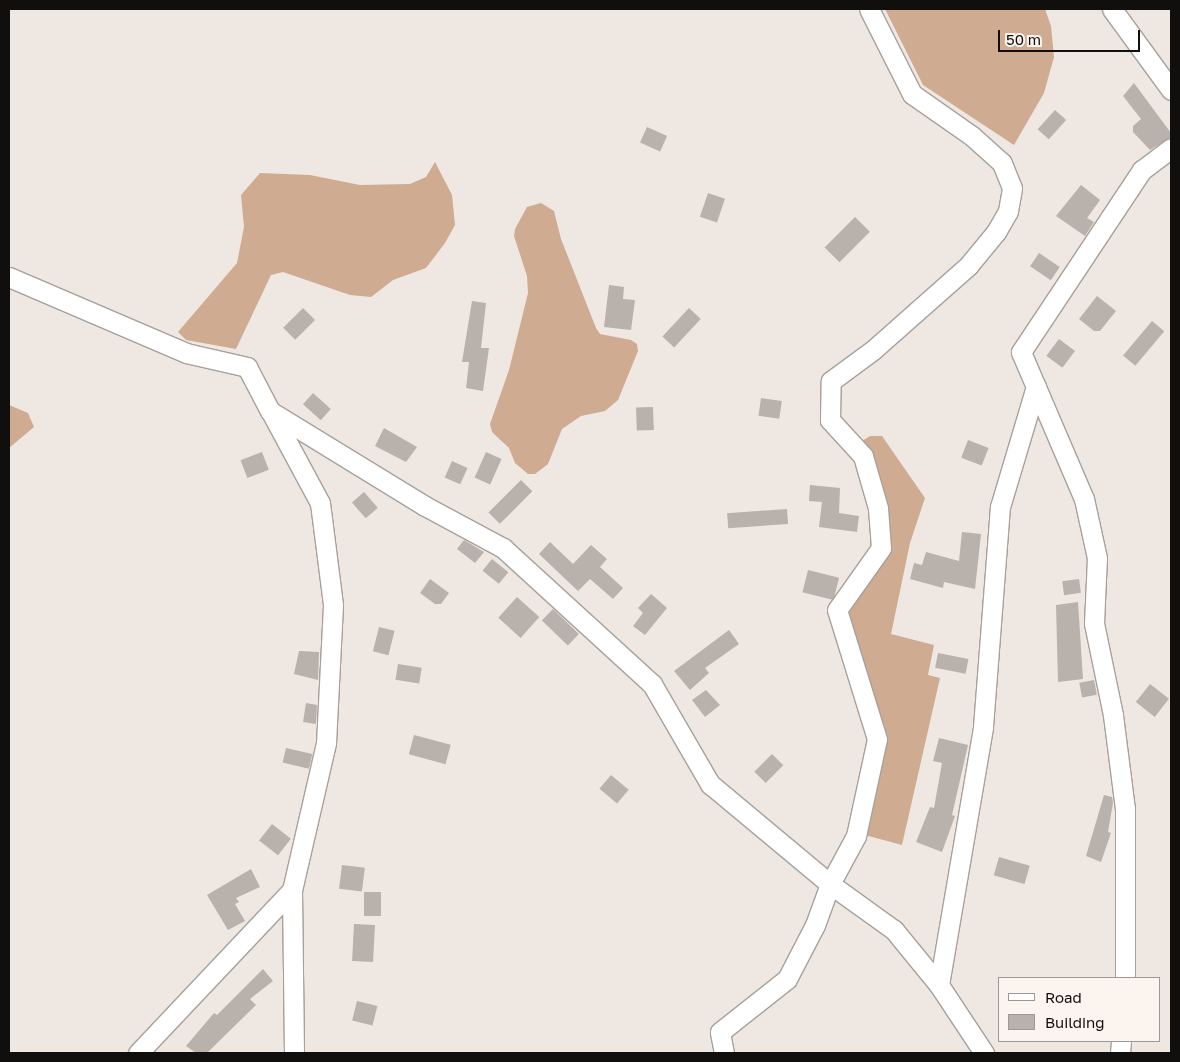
<!DOCTYPE html>
<html>
<head>
<meta charset="utf-8">
<style>
	body { margin:0 }
	#map { position:relative; width:1180px; height:1062px; overflow:hidden; background:#efe7e2; font-family:"Golos Text",sans-serif }
	div>[style] { position:absolute }
	.forest>* { inset:0; background:#cfab92 }
	.building>* { inset:0; background:#b8b1ac; transform-origin:0 0 }
	.roads { filter:drop-shadow(1px 0 #a7a09b) drop-shadow(-1px 0 #a7a09b) drop-shadow(0 1px #a7a09b) drop-shadow(0 -1px #a7a09b) }
	.street>* { height:19px; margin:-9.5px; padding:0 9.5px; transform-origin:9.5px; border-radius:9.5px; background:#fff }
	span { translate:-50% -50%; white-space:nowrap; text-align:center; line-height:1.15; -webkit-text-stroke:4px #fcf4ef; paint-order:stroke }
	.frame { position:absolute; inset:0; border:10px solid #110f0d; pointer-events:none }
	.legend { position:absolute; left:998px; top:977px; width:162px; height:65px; box-sizing:border-box; background:#fcf4ef; border:1px solid #9e9895; margin:0; padding:6px 9px; list-style:none; font-size:15px; color:#110f0d }
	.legend li { display:flex; align-items:center; gap:10px; height:25px }
	.legend b { width:25px; border:1px solid #9e9895 }
	.scale { position:absolute; left:998px; top:30px; width:142px; height:22px; box-sizing:border-box; border:2px solid #110f0d; border-top:0; padding-left:6px; font-size:15px; line-height:18px; white-space:nowrap; color:#110f0d; -webkit-text-stroke:4px #fcf4ef; paint-order:stroke }
</style>
</head>
<body>
<div id="map">
	<div class="forest">
		<i style="clip-path:polygon(885px 9px,1045px 9px,1051px 26px,1054px 57px,1044px 93px,1014px 145px,923px 85px)"></i>
		<i style="clip-path:polygon(435px 162px,452px 195px,455px 225px,445px 243px,426px 268px,393px 280px,371px 297px,350px 295px,283px 272px,271px 275px,236px 349px,186px 340px,178px 332px,237px 263px,244px 227px,241px 195px,260px 173px,310px 175px,360px 185px,410px 184px,426px 177px)"></i>
		<i style="clip-path:polygon(541px 203px,554px 211px,561px 239px,596px 328px,600px 334px,631px 340px,637px 344px,638px 351px,618px 400px,605px 411px,581px 416px,562px 429px,548px 464px,535px 474px,528px 474px,515px 463px,509px 448px,492px 432px,490px 424px,509px 370px,528px 293px,527px 276px,514px 236px,515px 229px,527px 207px)"></i>
		<i style="clip-path:polygon(9px 405px,28px 413px,34px 427px,9px 448px)"></i>
		<i style="clip-path:polygon(870px 436px,882px 436px,925px 498px,910px 543px,891px 634px,934px 645px,928px 675px,940px 678px,902px 845px,861px 834px,881px 739px,844px 612px,885px 560px,886px 511px,862px 441px)"></i>
	</div>
	<div class="building">
		<i style="clip-path:polygon(1134px 83px,1171px 133px,1171px 137px,1150px 150px,1133px 132px,1133px 126px,1141px 119px,1123px 96px)"></i>
		<i style="left:1055px;top:110px;width:15px;height:26px;rotate:42deg"></i>
		<i style="left:647px;top:127px;width:22px;height:17px;rotate:24deg"></i>
		<i style="clip-path:polygon(1081px 185px,1100px 200px,1087px 218px,1094px 222px,1085px 236px,1056px 216px)"></i>
		<i style="left:708px;top:193px;width:18px;height:25px;rotate:19deg"></i>
		<i style="left:855px;top:217px;width:21px;height:43px;rotate:45deg"></i>
		<i style="left:1039px;top:253px;width:25px;height:16px;rotate:34deg"></i>
		<i style="clip-path:polygon(609px 285px,624px 287px,623px 299px,635px 300px,631px 330px,604px 327px)"></i>
		<i style="clip-path:polygon(1097px 296px,1116px 311px,1100px 331px,1094px 331px,1079px 319px)"></i>
		<i style="clip-path:polygon(472px 301px,486px 303px,481px 348px,489px 348px,483px 391px,466px 388px,469px 362px,462px 362px)"></i>
		<i style="left:303px;top:308px;width:17px;height:28px;rotate:45deg"></i>
		<i style="left:689px;top:308px;width:16px;height:39px;rotate:43deg"></i>
		<i style="left:1152px;top:321px;width:16px;height:45px;rotate:40deg"></i>
		<i style="left:1059px;top:339px;width:20px;height:21px;rotate:37deg"></i>
		<i style="left:313px;top:393px;width:24px;height:15px;rotate:42deg"></i>
		<i style="left:761px;top:398px;width:21px;height:18px;rotate:8deg"></i>
		<i style="left:653px;top:407px;width:23px;height:17px;rotate:88deg"></i>
		<i style="clip-path:polygon(384px 428px,417px 447px,406px 462px,375px 446px)"></i>
		<i style="left:968px;top:440px;width:22px;height:19px;rotate:21deg"></i>
		<i style="left:262px;top:452px;width:19px;height:23px;rotate:69deg"></i>
		<i style="left:486px;top:452px;width:17px;height:28px;rotate:24deg"></i>
		<i style="left:452px;top:461px;width:17px;height:18px;rotate:24deg"></i>
		<i style="left:521px;top:480px;width:16px;height:46px;rotate:45deg"></i>
		<i style="clip-path:polygon(810px 485px,840px 488px,839px 513px,859px 516px,857px 532px,819px 527px,822px 502px,809px 501px)"></i>
		<i style="left:364px;top:492px;width:21px;height:16px;rotate:49deg"></i>
		<i style="left:787px;top:509px;width:15px;height:60px;rotate:86deg"></i>
		<i style="clip-path:polygon(962px 532px,981px 534px,975px 589px,944px 582px,943px 588px,910px 579px,914px 563px,922px 565px,926px 552px,959px 561px)"></i>
		<i style="clip-path:polygon(464px 540px,484px 552px,475px 563px,457px 549px)"></i>
		<i style="clip-path:polygon(550px 542px,573px 564px,591px 545px,607px 559px,600px 567px,623px 588px,613px 599px,590px 579px,578px 591px,539px 554px)"></i>
		<i style="left:492px;top:559px;width:21px;height:15px;rotate:39deg"></i>
		<i style="left:808px;top:570px;width:32px;height:23px;rotate:14deg"></i>
		<i style="clip-path:polygon(430px 579px,449px 593px,441px 604px,435px 604px,420px 593px)"></i>
		<i style="left:1079px;top:579px;width:14px;height:17px;rotate:82deg"></i>
		<i style="clip-path:polygon(651px 594px,667px 608px,645px 635px,633px 626px,643px 613px,638px 608px)"></i>
		<i style="left:517px;top:597px;width:30px;height:28px;rotate:42deg"></i>
		<i style="clip-path:polygon(1078px 602px,1083px 679px,1058px 682px,1056px 605px)"></i>
		<i style="left:553px;top:609px;width:36px;height:16px;rotate:44deg"></i>
		<i style="left:379px;top:627px;width:16px;height:25px;rotate:14deg"></i>
		<i style="clip-path:polygon(729px 630px,739px 644px,705px 668px,709px 673px,690px 690px,674px 671px)"></i>
		<i style="clip-path:polygon(299px 651px,319px 652px,318px 680px,294px 674px)"></i>
		<i style="left:938px;top:653px;width:31px;height:15px;rotate:11deg"></i>
		<i style="left:398px;top:664px;width:24px;height:16px;rotate:9deg"></i>
		<i style="left:1094px;top:680px;width:15px;height:15px;rotate:79deg"></i>
		<i style="left:1150px;top:684px;width:24px;height:23px;rotate:38deg"></i>
		<i style="clip-path:polygon(706px 690px,720px 705px,705px 717px,692px 700px)"></i>
		<i style="clip-path:polygon(306px 703px,317px 705px,316px 724px,303px 722px)"></i>
		<i style="left:414px;top:735px;width:38px;height:20px;rotate:15deg"></i>
		<i style="clip-path:polygon(939px 738px,968px 745px,952px 815px,955px 816px,942px 852px,916px 842px,930px 807px,934px 808px,942px 763px,933px 761px)"></i>
		<i style="left:286px;top:748px;width:27px;height:15px;rotate:13deg"></i>
		<i style="left:772px;top:754px;width:16px;height:25px;rotate:45deg"></i>
		<i style="left:611px;top:775px;width:23px;height:18px;rotate:40deg"></i>
		<i style="clip-path:polygon(1104px 795px,1112px 797px,1113px 803px,1108px 832px,1111px 833px,1101px 862px,1086px 856px)"></i>
		<i style="left:272px;top:824px;width:24px;height:21px;rotate:38deg"></i>
		<i style="left:999px;top:857px;width:32px;height:19px;rotate:16deg"></i>
		<i style="left:342px;top:865px;width:23px;height:24px;rotate:7deg"></i>
		<i style="clip-path:polygon(251px 869px,260px 887px,236px 898px,239px 902px,235px 904px,245px 921px,228px 930px,207px 895px)"></i>
		<i style="left:364px;top:892px;width:17px;height:24px"></i>
		<i style="left:354px;top:924px;width:21px;height:37px;rotate:3deg"></i>
		<i style="clip-path:polygon(263px 969px,273px 981px,250px 999px,256px 1005px,207px 1053px,196px 1053px,186px 1046px,214px 1013px,217px 1015px)"></i>
		<i style="left:357px;top:1001px;width:21px;height:20px;rotate:14deg"></i>
	</div>
	<div class="roads">
		<div class="street">
			<i style="left:1112px;top:9px;width:100px;rotate:53.9deg"></i>
			<i style="left:9px;top:277px;width:193px;rotate:23.2deg"></i>
			<i style="left:186px;top:353px;width:63px;rotate:12.9deg"></i>
			<i style="left:247px;top:367px;width:50px;rotate:62.4deg"></i>
			<i style="left:270px;top:411px;width:182px;rotate:31.5deg"></i>
			<i style="left:425px;top:506px;width:89px;rotate:28.3deg"></i>
			<i style="left:503px;top:548px;width:202px;rotate:42.4deg"></i>
			<i style="left:652px;top:684px;width:116px;rotate:59.9deg"></i>
			<i style="left:710px;top:784px;width:156px;rotate:39.8deg"></i>
			<i style="left:830px;top:884px;width:79px;rotate:35.7deg"></i>
			<i style="left:894px;top:930px;width:71px;rotate:50.7deg"></i>
			<i style="left:939px;top:985px;width:82px;rotate:56.5deg"></i>
			<i style="left:271px;top:412px;width:103px;rotate:61.7deg"></i>
			<i style="left:320px;top:503px;width:103px;rotate:82.7deg"></i>
			<i style="left:333px;top:605px;width:138px;rotate:92.9deg"></i>
			<i style="left:326px;top:743px;width:151px;rotate:103deg"></i>
			<i style="left:292px;top:890px;width:163px;rotate:89.3deg"></i>
			<i style="left:1125px;top:978px;width:169px;rotate:-90deg"></i>
			<i style="left:1125px;top:809px;width:95px;rotate:-97.3deg"></i>
			<i style="left:1113px;top:715px;width:94px;rotate:-101.7deg"></i>
			<i style="left:1094px;top:623px;width:65px;rotate:-87.4deg"></i>
			<i style="left:1097px;top:558px;width:60px;rotate:-102.4deg"></i>
			<i style="left:1084px;top:499px;width:160px;rotate:-113.2deg"></i>
			<i style="left:1021px;top:352px;width:219px;rotate:-56.4deg"></i>
			<i style="left:1142px;top:170px;width:36px;rotate:-37deg"></i>
			<i style="left:939px;top:985px;width:262px;rotate:-80.3deg"></i>
			<i style="left:983px;top:727px;width:221px;rotate:-85.6deg"></i>
			<i style="left:1000px;top:507px;width:126px;rotate:-73.4deg"></i>
			<i style="left:138px;top:1053px;width:224px;rotate:-46.6deg"></i>
			<i style="left:724px;top:1053px;width:21px;rotate:-101deg"></i>
			<i style="left:720px;top:1032px;width:85px;rotate:-38.3deg"></i>
			<i style="left:787px;top:979px;width:61px;rotate:-62.6deg"></i>
			<i style="left:815px;top:925px;width:44px;rotate:-69.9deg"></i>
			<i style="left:830px;top:884px;width:55px;rotate:-61.6deg"></i>
			<i style="left:856px;top:836px;width:99px;rotate:-77.8deg"></i>
			<i style="left:877px;top:739px;width:135px;rotate:-107.2deg"></i>
			<i style="left:837px;top:610px;width:76px;rotate:-54.6deg"></i>
			<i style="left:881px;top:548px;width:40px;rotate:-94.3deg"></i>
			<i style="left:878px;top:508px;width:54px;rotate:-106.1deg"></i>
			<i style="left:863px;top:456px;width:49px;rotate:-132.5deg"></i>
			<i style="left:830px;top:420px;width:39px;rotate:-89deg"></i>
			<i style="left:831px;top:381px;width:52px;rotate:-36.4deg"></i>
			<i style="left:873px;top:350px;width:127px;rotate:-41.5deg"></i>
			<i style="left:968px;top:266px;width:44px;rotate:-50.5deg"></i>
			<i style="left:996px;top:232px;width:24px;rotate:-60deg"></i>
			<i style="left:1008px;top:211px;width:23px;rotate:-80deg"></i>
			<i style="left:1012px;top:188px;width:27px;rotate:-112deg"></i>
			<i style="left:1002px;top:163px;width:40px;rotate:-138deg"></i>
			<i style="left:972px;top:136px;width:73px;rotate:-145deg"></i>
			<i style="left:912px;top:94px;width:95px;rotate:-116.8deg"></i>
			<i style="left:1120px;top:1053px;width:12px;rotate:-85deg"></i>
		</div>
	</div>
	<div class="frame"></div>
	<ul class="legend">
	<li><b style="height:6px;background:#fff"></b>Road</li>
	<li><b style="height:14px;background:#b8b1ac"></b>Building</li>
	</ul>
	<div class="scale">50 m</div>
</div>
</body>
</html>
